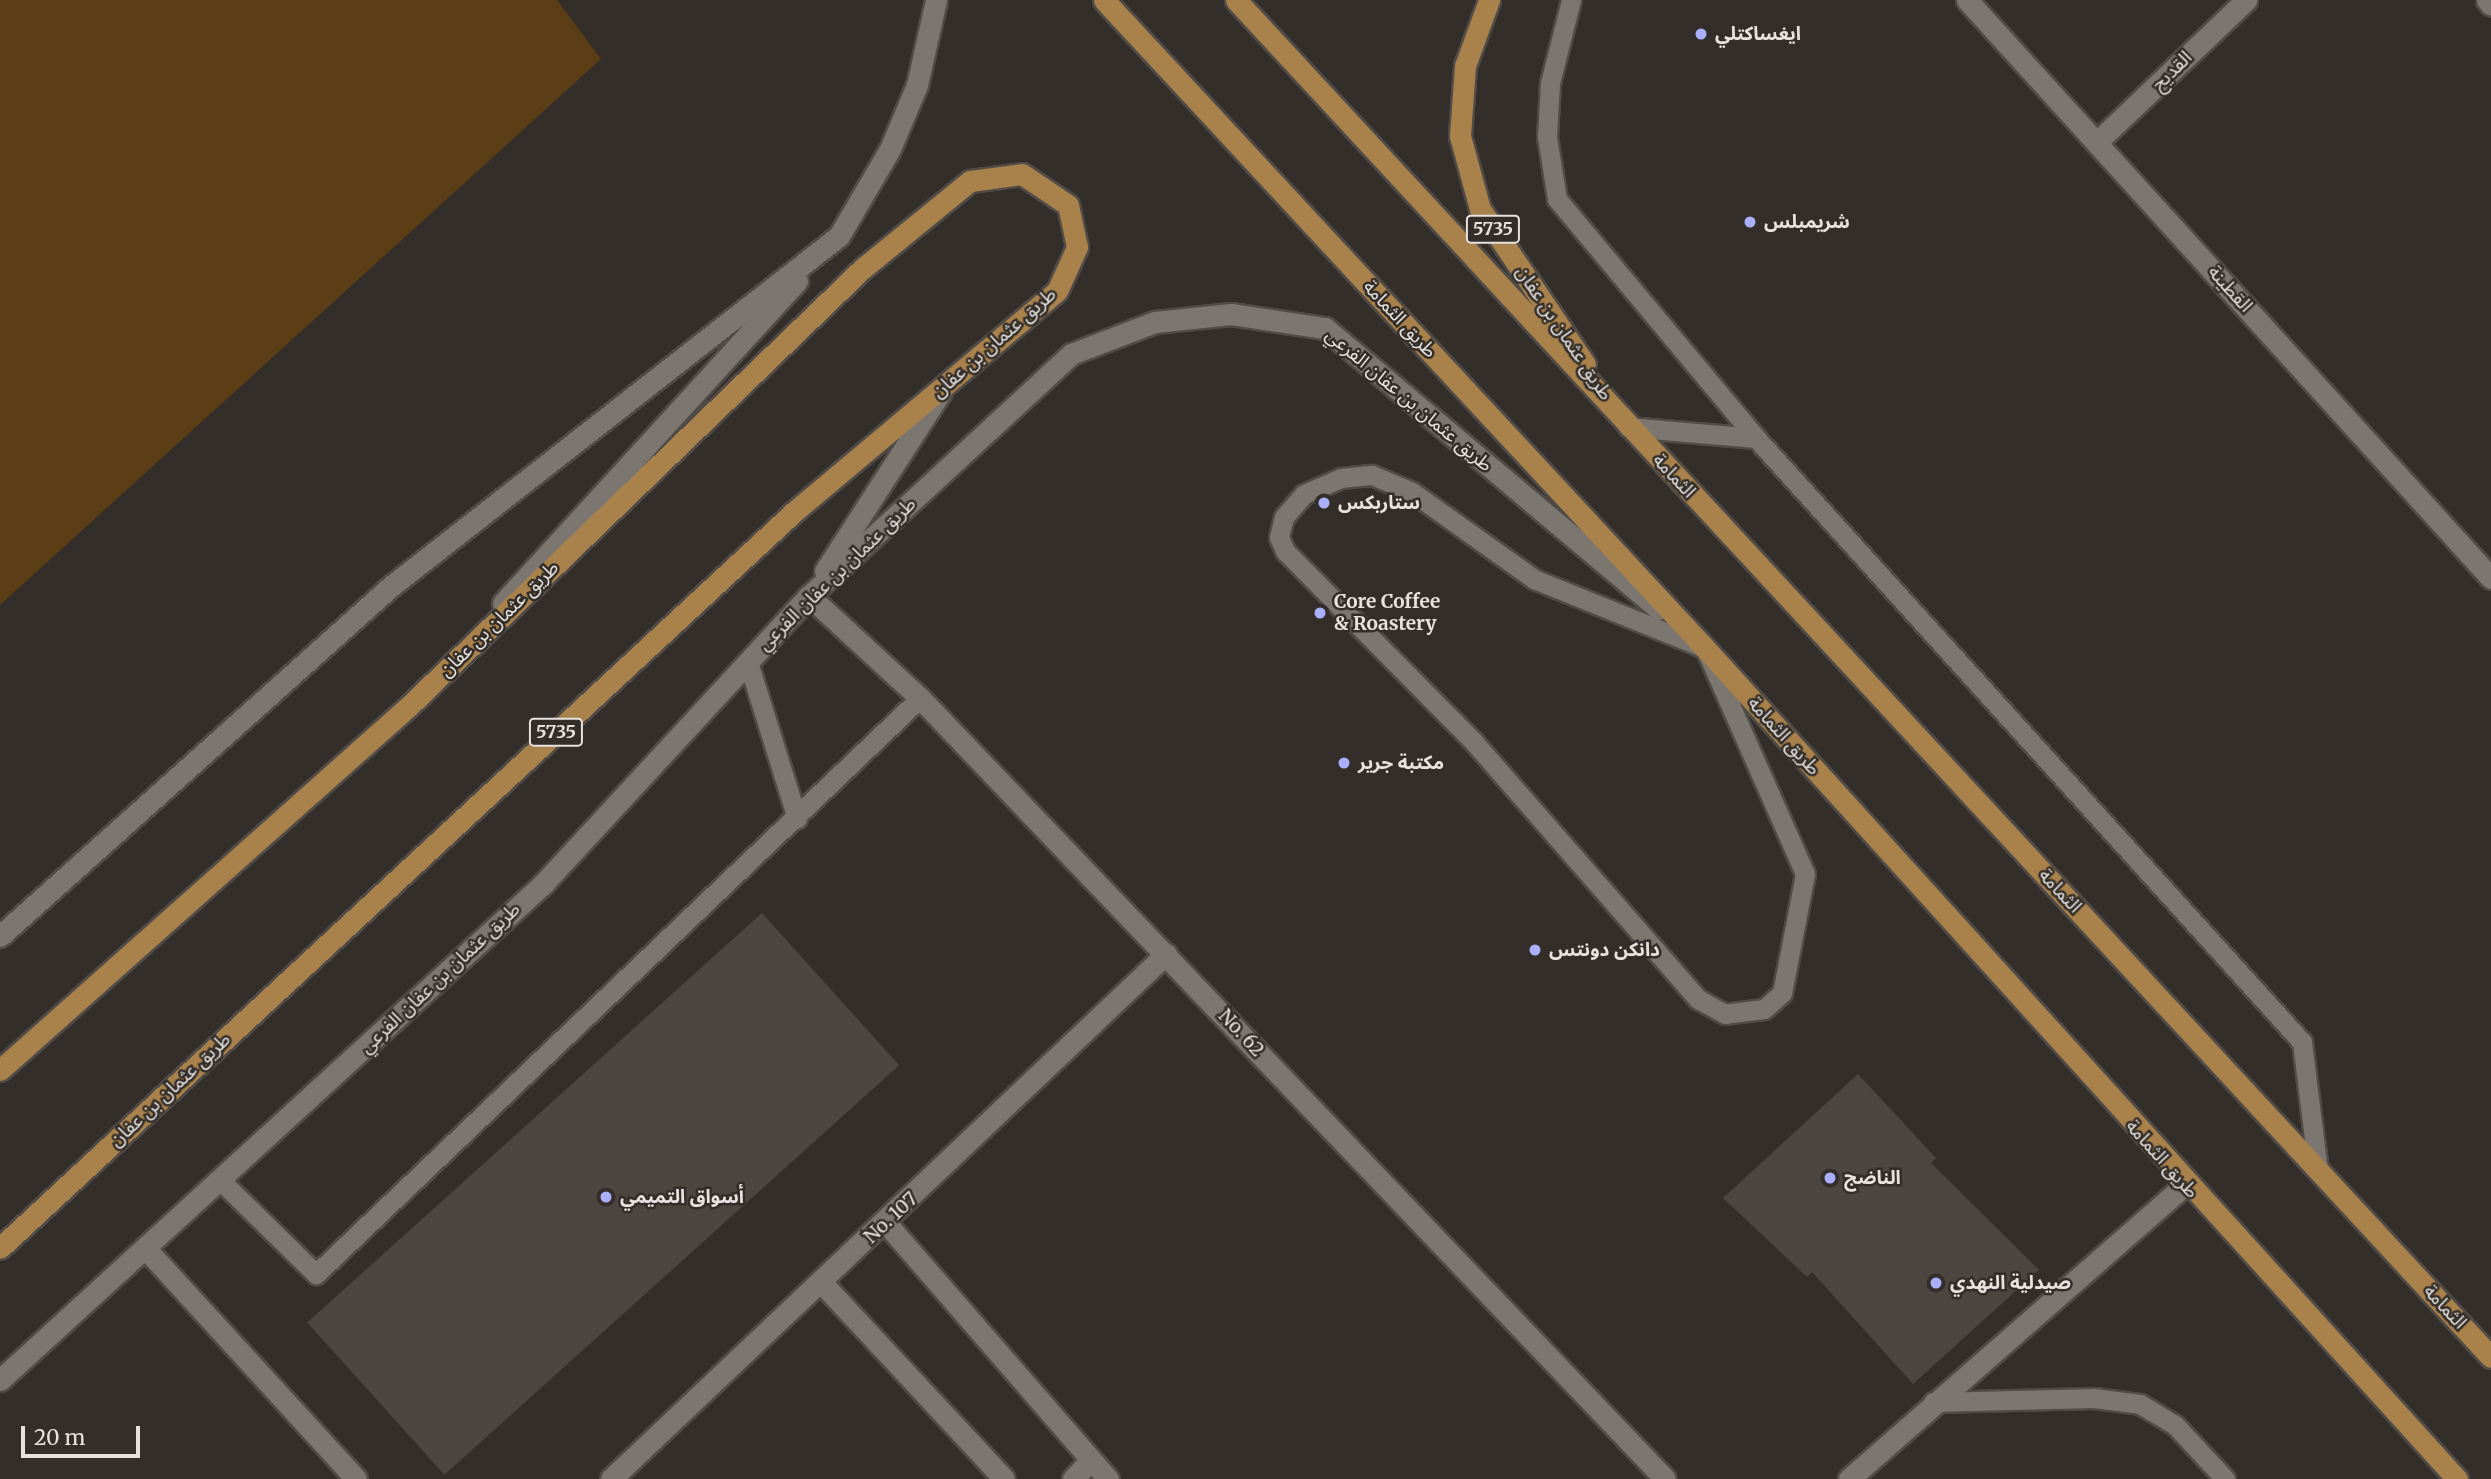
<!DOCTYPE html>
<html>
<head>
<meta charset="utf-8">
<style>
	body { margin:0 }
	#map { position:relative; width:2491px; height:1479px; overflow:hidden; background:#332e29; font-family:Merriweather,"Noto Sans Arabic",serif }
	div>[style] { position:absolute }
	.green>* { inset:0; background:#5b3d16 }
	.building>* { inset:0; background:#4b4640; transform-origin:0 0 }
	.roads { filter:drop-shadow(2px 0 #504b47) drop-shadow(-2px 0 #504b47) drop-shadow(0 2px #504b47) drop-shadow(0 -2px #504b47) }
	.service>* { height:19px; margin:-9.5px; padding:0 9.5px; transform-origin:9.5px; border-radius:9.5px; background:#7c7670 }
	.minor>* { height:21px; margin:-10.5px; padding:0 10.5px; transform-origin:10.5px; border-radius:10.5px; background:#7c7670 }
	.secondary>* { height:21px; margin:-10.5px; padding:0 10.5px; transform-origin:10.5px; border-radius:10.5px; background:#7c7670 }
	.primary>* { height:21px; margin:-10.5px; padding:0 10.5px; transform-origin:10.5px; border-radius:10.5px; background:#a9814b }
	.dots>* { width:19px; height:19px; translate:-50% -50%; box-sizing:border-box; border:4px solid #332e29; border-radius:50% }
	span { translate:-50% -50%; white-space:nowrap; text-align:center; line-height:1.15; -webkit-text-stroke:5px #332e29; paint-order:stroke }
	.shield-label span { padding:2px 5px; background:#332e29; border:2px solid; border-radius:5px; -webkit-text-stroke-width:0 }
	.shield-label { font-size:18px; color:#e6e2df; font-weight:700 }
	.poi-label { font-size:19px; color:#e6e2df; font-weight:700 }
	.left { translate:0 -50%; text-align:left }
	.street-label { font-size:19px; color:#e6e2df }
	.scale { position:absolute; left:21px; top:1426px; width:119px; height:32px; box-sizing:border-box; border:4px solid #e6e2df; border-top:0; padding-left:9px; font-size:21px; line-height:24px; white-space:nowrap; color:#e6e2df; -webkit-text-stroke:5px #332e29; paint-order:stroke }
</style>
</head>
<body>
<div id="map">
	<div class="green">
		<i style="clip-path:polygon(0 0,557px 0,601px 59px,0 605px)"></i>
	</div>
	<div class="building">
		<i style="left:762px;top:913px;width:205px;height:612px;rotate:48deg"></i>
		<i style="clip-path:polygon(1858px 1074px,1936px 1158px,1931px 1163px,2039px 1270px,1913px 1384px,1812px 1272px,1807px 1277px,1723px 1198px)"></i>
	</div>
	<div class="roads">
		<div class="service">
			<i style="left:1571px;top:0;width:86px;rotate:104.2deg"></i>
			<i style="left:1550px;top:83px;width:54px;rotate:93.2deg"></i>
			<i style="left:1547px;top:137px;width:63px;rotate:80.8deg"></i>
			<i style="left:1557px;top:199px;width:311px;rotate:50.2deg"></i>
			<i style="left:1628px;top:427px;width:128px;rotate:4.9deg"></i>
			<i style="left:1756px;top:438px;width:814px;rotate:47.89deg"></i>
			<i style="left:2302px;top:1042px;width:129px;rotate:82.9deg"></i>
			<i style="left:1372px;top:475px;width:43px;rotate:23deg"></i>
			<i style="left:1412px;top:492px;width:150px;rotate:35.5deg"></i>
			<i style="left:1534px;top:579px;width:184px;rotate:22deg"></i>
			<i style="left:1705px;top:648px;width:247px;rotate:66.1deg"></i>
			<i style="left:1805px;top:874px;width:121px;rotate:100.9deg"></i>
			<i style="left:1782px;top:993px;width:24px;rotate:138deg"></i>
			<i style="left:1764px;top:1009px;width:39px;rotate:173deg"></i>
			<i style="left:1725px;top:1014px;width:31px;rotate:-151deg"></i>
			<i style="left:1698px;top:999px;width:340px;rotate:-131.1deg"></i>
			<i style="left:1475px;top:743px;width:270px;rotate:-134.7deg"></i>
			<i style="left:1285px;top:551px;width:15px;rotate:-113deg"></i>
			<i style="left:1279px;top:537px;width:21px;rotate:-76deg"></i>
			<i style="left:1284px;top:517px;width:30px;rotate:-49deg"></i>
			<i style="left:1304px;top:494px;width:40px;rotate:-23.4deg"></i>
			<i style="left:1341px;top:478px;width:31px;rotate:-6deg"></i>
			<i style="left:748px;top:662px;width:164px;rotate:72.6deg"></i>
			<i style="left:221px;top:1181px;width:133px;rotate:44.4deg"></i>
			<i style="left:316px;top:1274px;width:835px;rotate:-43.64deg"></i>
			<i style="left:1933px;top:1402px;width:161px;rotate:-1.4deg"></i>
			<i style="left:2094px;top:1398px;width:46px;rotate:7.4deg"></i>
			<i style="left:2140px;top:1404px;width:41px;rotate:31deg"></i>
			<i style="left:2175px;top:1425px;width:74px;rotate:47.2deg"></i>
		</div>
		<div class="minor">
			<i style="left:1967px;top:0;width:780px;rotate:47.81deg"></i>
			<i style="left:2487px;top:0;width:6px;rotate:51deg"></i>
			<i style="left:2097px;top:142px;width:206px;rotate:-43.6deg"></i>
			<i style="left:809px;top:596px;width:151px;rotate:42.6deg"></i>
			<i style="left:920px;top:698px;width:1079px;rotate:46.35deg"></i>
			<i style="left:886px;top:1223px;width:339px;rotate:49.1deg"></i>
			<i style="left:146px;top:1249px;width:311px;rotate:47.6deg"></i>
			<i style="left:822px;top:1283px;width:267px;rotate:47.1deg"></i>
			<i style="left:611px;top:1479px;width:764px;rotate:-43.41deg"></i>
			<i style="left:1073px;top:1479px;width:26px;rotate:-47deg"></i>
			<i style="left:1849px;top:1479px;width:446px;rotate:-41.2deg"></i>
		</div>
		<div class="secondary">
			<i style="left:825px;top:571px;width:213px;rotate:-57.1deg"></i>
			<i style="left:503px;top:603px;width:436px;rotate:-47.6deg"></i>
			<i style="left:0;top:936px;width:523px;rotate:-41.82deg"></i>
			<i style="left:390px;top:587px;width:570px;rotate:-38.02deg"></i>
			<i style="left:839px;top:236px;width:101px;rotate:-59.6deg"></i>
			<i style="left:890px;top:149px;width:69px;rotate:-67.1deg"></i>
			<i style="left:917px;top:85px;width:87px;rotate:-77.4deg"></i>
			<i style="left:0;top:1380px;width:737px;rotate:-42.41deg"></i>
			<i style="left:544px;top:883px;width:391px;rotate:-47.3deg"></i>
			<i style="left:809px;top:596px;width:357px;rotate:-42.7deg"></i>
			<i style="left:1071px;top:354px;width:90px;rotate:-20.9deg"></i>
			<i style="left:1155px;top:322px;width:76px;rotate:-6deg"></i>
			<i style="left:1231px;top:314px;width:95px;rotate:8.5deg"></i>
			<i style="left:1325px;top:328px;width:436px;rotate:40.1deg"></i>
		</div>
		<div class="primary">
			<i style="left:1104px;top:0;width:884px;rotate:47.16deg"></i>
			<i style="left:1705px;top:648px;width:1121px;rotate:47.86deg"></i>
			<i style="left:1236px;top:0;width:1848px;rotate:47.24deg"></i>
			<i style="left:1489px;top:0;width:70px;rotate:110deg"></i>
			<i style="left:1465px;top:66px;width:70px;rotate:94.1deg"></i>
			<i style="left:1460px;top:136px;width:76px;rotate:74.7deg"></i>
			<i style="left:1480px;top:209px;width:187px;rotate:55.9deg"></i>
			<i style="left:0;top:1070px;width:548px;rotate:-41.67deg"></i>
			<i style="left:409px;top:706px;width:629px;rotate:-43.97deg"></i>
			<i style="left:862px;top:269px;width:139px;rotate:-39.2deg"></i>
			<i style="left:970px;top:181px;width:52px;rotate:-7.7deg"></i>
			<i style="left:1022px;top:174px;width:55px;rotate:34deg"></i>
			<i style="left:1068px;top:205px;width:43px;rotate:77.9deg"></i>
			<i style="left:1077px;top:247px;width:48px;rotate:114.4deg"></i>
			<i style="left:1057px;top:291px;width:341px;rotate:140deg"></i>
			<i style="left:796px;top:510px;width:1085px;rotate:137.17deg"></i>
		</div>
	</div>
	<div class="dots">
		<i style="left:1701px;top:34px;background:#aab0fb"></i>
		<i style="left:1750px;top:222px;background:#aab0fb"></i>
		<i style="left:1324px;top:503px;background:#aab0fb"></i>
		<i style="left:1320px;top:613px;background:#aab0fb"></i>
		<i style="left:1344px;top:763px;background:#aab0fb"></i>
		<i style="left:1535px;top:950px;background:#aab0fb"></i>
		<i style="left:1830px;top:1178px;background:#aab0fb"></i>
		<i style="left:606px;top:1197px;background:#aab0fb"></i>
		<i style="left:1936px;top:1283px;background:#aab0fb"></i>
	</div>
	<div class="shield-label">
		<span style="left:1493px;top:229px">5735</span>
		<span style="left:556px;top:732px">5735</span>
	</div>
	<div class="poi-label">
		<span class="left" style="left:1715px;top:34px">ايغساكتلي</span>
		<span class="left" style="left:1764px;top:222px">شريمبلس</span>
		<span class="left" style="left:1338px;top:503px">ستاربكس</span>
		<span class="left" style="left:1334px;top:613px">Core Coffee<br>&amp; Roastery</span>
		<span class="left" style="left:1358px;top:763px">مكتبة جرير</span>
		<span class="left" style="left:1549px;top:950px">دانكن دونتس</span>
		<span class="left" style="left:1844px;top:1178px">الناضج</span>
		<span class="left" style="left:620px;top:1197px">أسواق التميمي</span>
		<span class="left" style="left:1950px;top:1283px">صيدلية النهدي</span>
	</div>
	<div class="street-label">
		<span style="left:2172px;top:71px;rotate:-44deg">القديح</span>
		<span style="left:2230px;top:289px;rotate:48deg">القطينة</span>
		<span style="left:1400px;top:319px;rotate:47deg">طريق الثمامة</span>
		<span style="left:1564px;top:333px;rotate:56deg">طريق عثمان بن عفان</span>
		<span style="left:994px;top:343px;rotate:-41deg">طريق عثمان بن عفان</span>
		<span style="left:1409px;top:400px;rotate:40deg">طريق عثمان بن عفان الفرعي</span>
		<span style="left:1674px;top:476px;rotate:47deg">الثمامة</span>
		<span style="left:837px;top:574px;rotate:-44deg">طريق عثمان بن عفان الفرعي</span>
		<span style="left:499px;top:619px;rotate:-44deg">طريق عثمان بن عفان</span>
		<span style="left:1784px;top:736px;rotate:48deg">طريق الثمامة</span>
		<span style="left:2060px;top:891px;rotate:47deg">الثمامة</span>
		<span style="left:440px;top:978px;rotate:-43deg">طريق عثمان بن عفان الفرعي</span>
		<span style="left:1241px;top:1033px;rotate:47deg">No. 62</span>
		<span style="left:170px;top:1090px;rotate:-43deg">طريق عثمان بن عفان</span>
		<span style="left:2162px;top:1159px;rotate:48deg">طريق الثمامة</span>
		<span style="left:891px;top:1218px;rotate:-43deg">No. 107</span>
		<span style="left:2445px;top:1307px;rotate:47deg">الثمامة</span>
	</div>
	<div class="scale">20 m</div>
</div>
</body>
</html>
